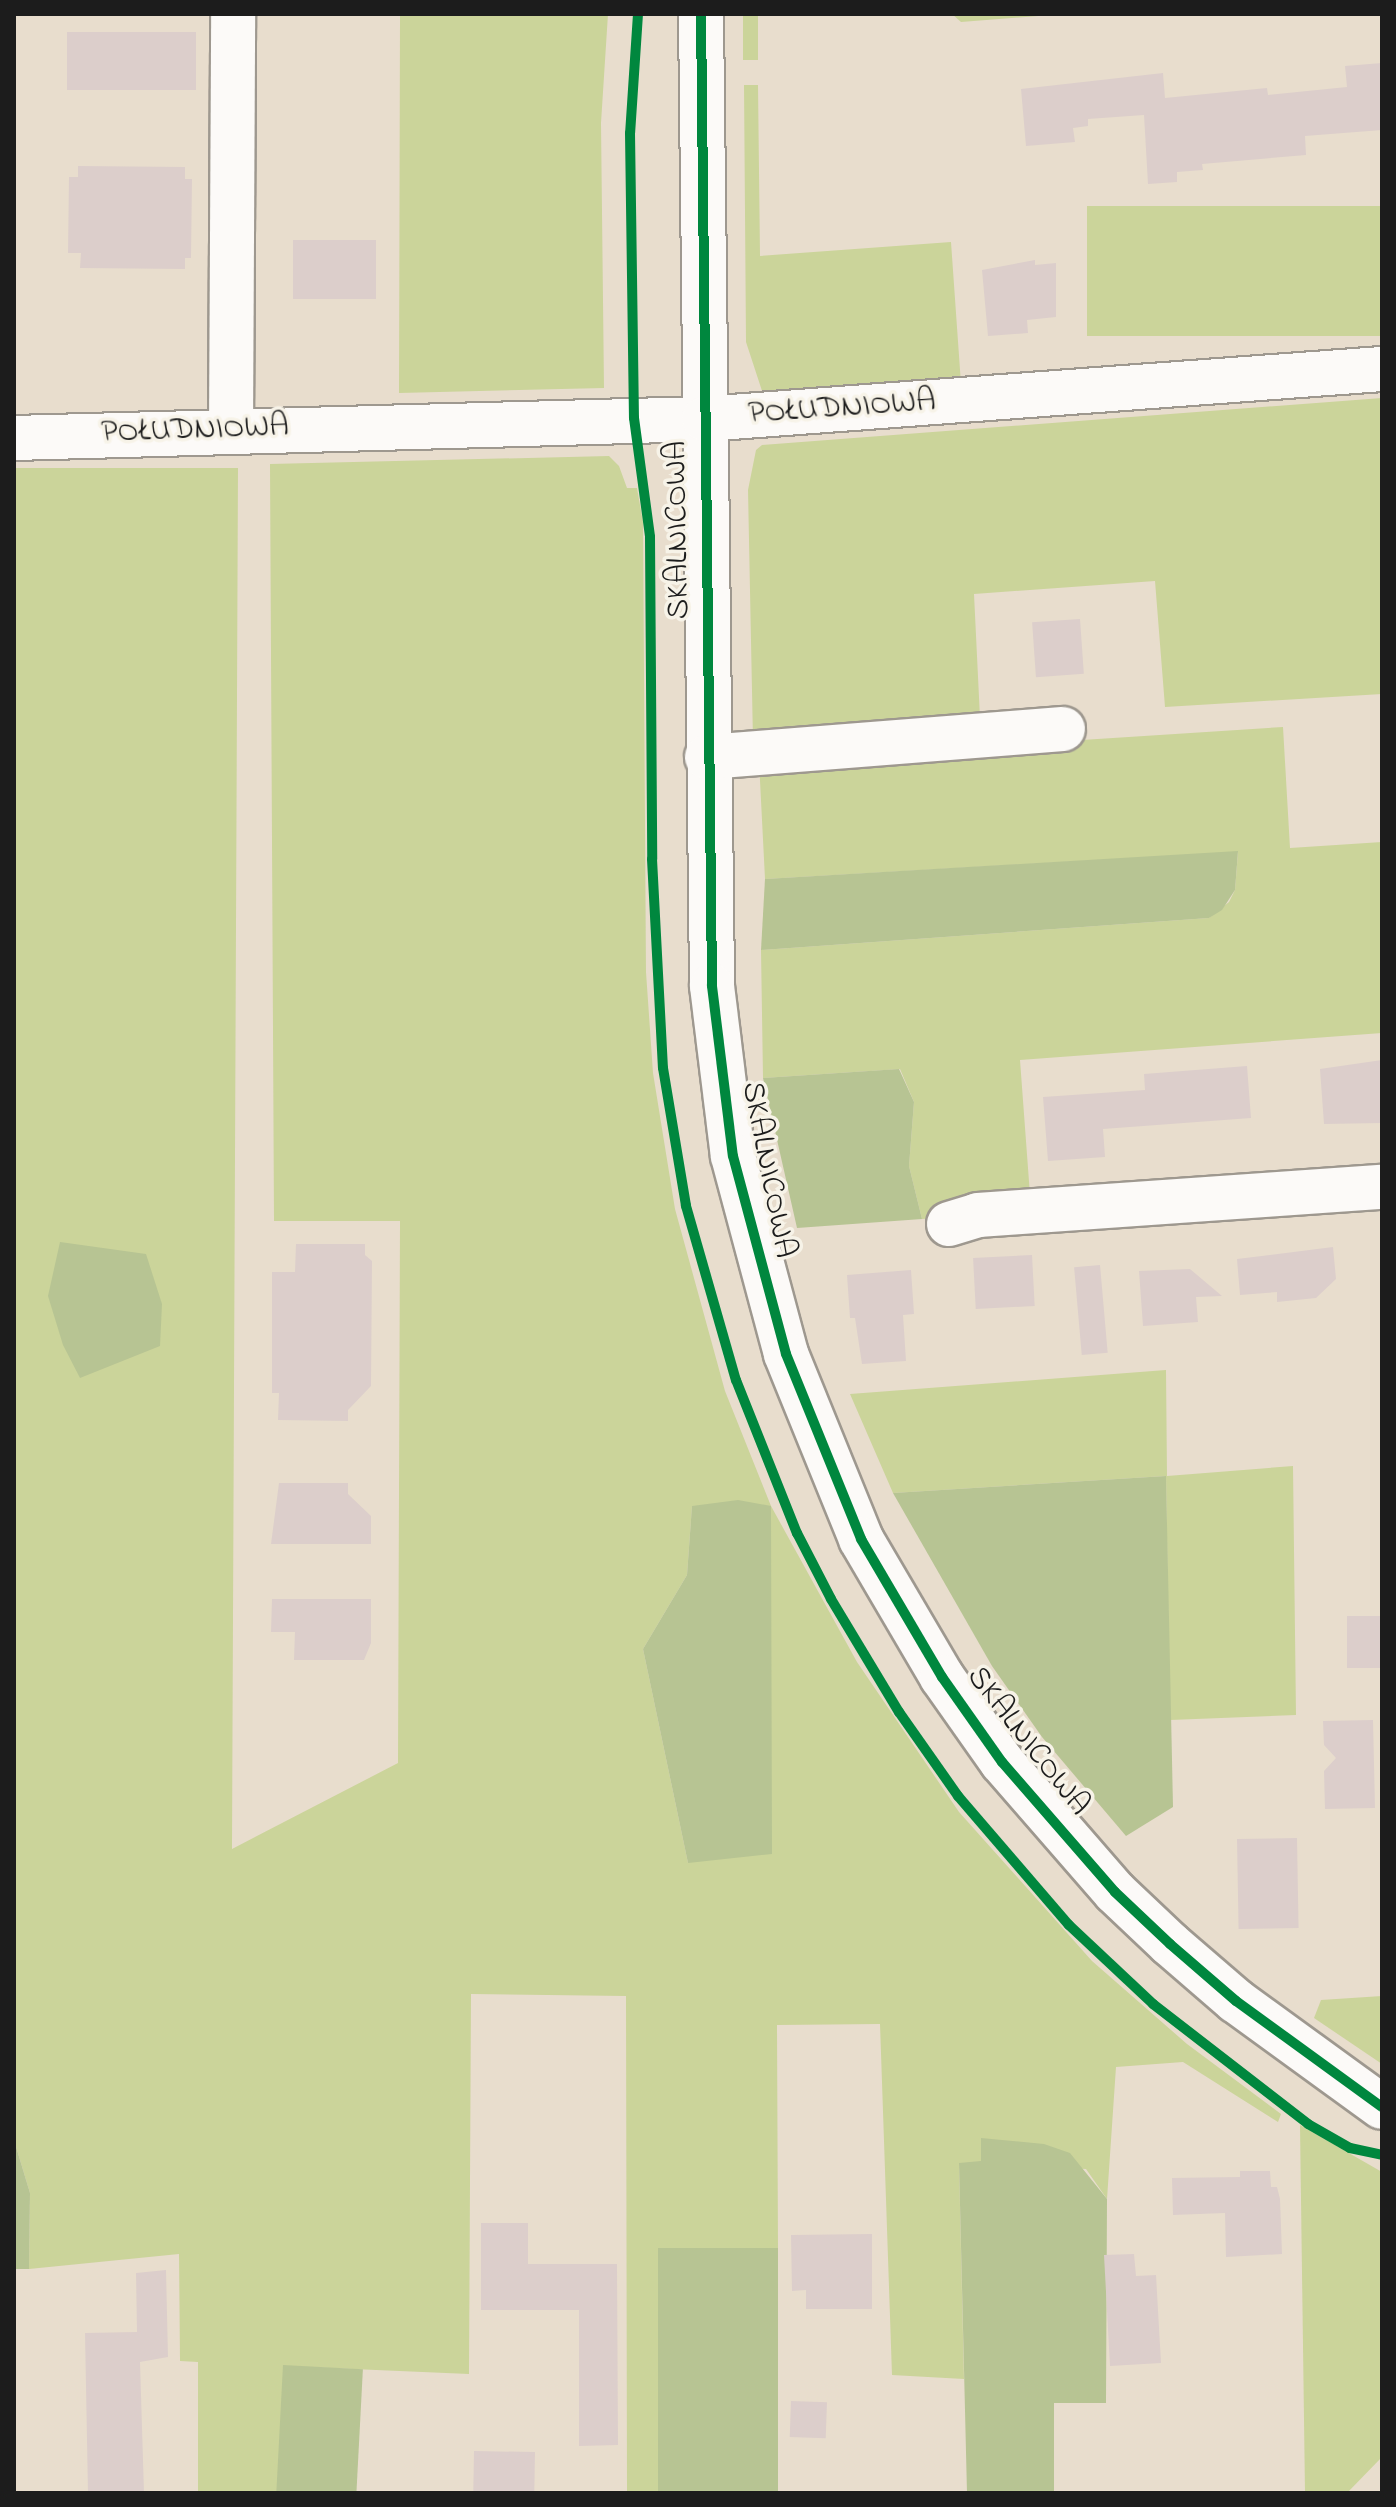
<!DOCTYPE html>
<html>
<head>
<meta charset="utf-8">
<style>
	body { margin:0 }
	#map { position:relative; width:1396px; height:2507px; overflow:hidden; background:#e8ddcd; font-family:"Indie Flower",sans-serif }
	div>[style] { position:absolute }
	.green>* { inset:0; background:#cbd49a; transform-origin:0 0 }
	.forest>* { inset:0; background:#b7c493; transform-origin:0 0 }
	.building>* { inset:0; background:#dccecb; transform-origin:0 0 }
	.roads { filter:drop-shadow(2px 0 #9e988f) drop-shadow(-2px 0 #9e988f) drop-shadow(0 2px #9e988f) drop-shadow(0 -2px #9e988f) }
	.minor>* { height:44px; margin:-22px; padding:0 22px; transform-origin:22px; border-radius:22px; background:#fcfaf8 }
	.cycleway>* { height:10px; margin:-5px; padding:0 5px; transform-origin:5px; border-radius:5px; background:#00873e }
	span { translate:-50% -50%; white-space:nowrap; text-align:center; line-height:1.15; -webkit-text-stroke:7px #f7f3e8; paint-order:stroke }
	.street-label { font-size:32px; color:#1c1c1c }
	.frame { position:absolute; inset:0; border:16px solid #1c1c1c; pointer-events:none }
</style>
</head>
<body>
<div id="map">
	<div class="green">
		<i style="clip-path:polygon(400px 14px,608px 14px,601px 123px,604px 388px,399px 393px)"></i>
		<i style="left:743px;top:14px;width:15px;height:46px"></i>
		<i style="clip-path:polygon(952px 14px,1064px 14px,961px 22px)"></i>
		<i style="clip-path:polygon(744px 85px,758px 85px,760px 256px,951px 242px,961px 384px,764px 397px,746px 342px)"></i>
		<i style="left:1382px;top:206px;width:130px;height:295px;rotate:90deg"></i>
		<i style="clip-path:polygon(1382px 398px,1382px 694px,1165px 707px,1155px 581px,974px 594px,980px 718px,753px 741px,748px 490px,756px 450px,762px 445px)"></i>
		<i style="clip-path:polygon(evenodd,609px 456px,619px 466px,627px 488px,637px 488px,643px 522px,646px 972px,653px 1073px,675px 1209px,725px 1391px,771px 1506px,857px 1662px,959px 1812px,1092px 1961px,1187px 2044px,1281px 2114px,1278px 2122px,1183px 2062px,1116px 2067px,1107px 2199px,1086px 2169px,959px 2163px,964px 2379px,892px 2375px,880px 2024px,777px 2025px,778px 2249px,658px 2248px,660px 2493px,627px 2493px,626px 1996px,471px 1994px,469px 2374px,283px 2366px,283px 2493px,198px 2493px,198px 2362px,180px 2361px,179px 2254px,29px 2269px,30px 2193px,14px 2140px,14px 468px,238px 468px,232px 1849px,398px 1763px,400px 1221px,274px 1221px,270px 464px,609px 456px,692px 1506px,688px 1863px,643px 1649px,687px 1575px,692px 1506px)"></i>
		<i style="clip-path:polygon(1283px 727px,1290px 848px,1382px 842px,1382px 1033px,1020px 1060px,1030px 1195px,948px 1217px,922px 1219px,909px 1166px,914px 1102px,900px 1069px,763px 1078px,761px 950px,1209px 918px,1229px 902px,1235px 890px,1238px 852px,765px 879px,759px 761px)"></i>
		<i style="clip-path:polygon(1166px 1370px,1167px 1476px,1293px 1466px,1296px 1715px,1170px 1720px,1166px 1476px,893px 1493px,850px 1394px)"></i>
		<i style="clip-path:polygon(1382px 1996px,1382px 2064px,1314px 2018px,1321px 2000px)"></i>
		<i style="clip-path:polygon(1300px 2125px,1382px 2172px,1382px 2457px,1347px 2493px,1305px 2493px)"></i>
	</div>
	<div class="forest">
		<i style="clip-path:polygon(1238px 851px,1235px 890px,1222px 910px,1209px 918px,761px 950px,765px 879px)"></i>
		<i style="clip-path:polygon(899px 1069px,914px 1102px,909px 1166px,922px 1219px,797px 1228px,763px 1078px)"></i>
		<i style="clip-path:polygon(60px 1242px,146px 1254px,162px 1304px,160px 1346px,80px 1378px,63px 1345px,48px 1296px)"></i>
		<i style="clip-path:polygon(1166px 1476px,1173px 1807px,1126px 1836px,1042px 1737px,992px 1666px,893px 1493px)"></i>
		<i style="clip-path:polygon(738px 1500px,771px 1506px,772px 1854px,688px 1863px,643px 1649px,687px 1575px,692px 1506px)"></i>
		<i style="clip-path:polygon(981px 2138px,1044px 2144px,1070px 2153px,1107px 2199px,1106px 2403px,1054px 2403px,1054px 2493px,967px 2493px,959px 2163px,981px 2161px)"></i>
		<i style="clip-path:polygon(14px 2140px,30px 2193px,29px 2269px,14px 2269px)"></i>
		<i style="left:658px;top:2248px;width:120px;height:245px"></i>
		<i style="left:283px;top:2365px;width:80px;height:128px;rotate:3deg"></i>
	</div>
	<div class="building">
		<i style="left:67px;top:32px;width:129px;height:58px"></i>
		<i style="clip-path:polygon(1382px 63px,1382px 130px,1305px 136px,1306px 155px,1202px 164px,1203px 170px,1177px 172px,1177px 182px,1148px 184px,1144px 115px,1088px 119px,1088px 126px,1073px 128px,1075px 142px,1026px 146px,1021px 89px,1163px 73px,1165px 98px,1267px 88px,1268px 95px,1347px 87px,1345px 66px)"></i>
		<i style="clip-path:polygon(78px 166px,185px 167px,185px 179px,192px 179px,191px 258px,185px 258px,185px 269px,80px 268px,81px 253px,68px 253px,69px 177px,78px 177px)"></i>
		<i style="left:293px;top:240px;width:83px;height:59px"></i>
		<i style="clip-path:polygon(1035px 260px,1035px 265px,1056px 263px,1056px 317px,1027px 320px,1028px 333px,988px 336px,982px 270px)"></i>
		<i style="left:1080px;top:619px;width:55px;height:48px;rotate:86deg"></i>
		<i style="clip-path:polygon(1382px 1060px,1382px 1123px,1324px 1124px,1320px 1069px)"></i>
		<i style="clip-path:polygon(1247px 1066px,1251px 1118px,1103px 1129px,1105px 1157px,1048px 1161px,1043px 1097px,1145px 1090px,1144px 1074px)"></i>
		<i style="clip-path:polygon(296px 1244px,365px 1244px,365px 1255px,372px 1261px,371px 1386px,348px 1410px,348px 1421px,278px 1420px,279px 1393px,272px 1393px,272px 1272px,295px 1272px)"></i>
		<i style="clip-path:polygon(1333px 1247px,1336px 1279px,1316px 1298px,1277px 1302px,1277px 1292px,1240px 1295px,1237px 1259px)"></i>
		<i style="left:1032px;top:1255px;width:51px;height:59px;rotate:87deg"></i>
		<i style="left:1100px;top:1265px;width:88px;height:26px;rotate:85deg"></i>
		<i style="clip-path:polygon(1190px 1269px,1222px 1296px,1196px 1297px,1198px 1322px,1143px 1326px,1139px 1271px)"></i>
		<i style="clip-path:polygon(911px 1270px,914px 1314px,903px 1315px,906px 1361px,862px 1364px,855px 1318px,850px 1318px,847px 1275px)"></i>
		<i style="clip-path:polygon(279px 1483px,348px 1483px,348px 1494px,371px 1516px,371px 1544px,271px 1544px)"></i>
		<i style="clip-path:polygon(272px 1599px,371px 1599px,371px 1643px,364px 1660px,294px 1660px,295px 1632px,271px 1632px)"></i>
		<i style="left:1347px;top:1616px;width:33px;height:52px"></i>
		<i style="clip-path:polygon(1373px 1720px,1375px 1808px,1325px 1809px,1324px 1771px,1336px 1758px,1324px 1745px,1323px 1721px)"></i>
		<i style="left:1297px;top:1838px;width:90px;height:60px;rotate:89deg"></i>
		<i style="clip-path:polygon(1240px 2171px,1270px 2171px,1271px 2187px,1277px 2187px,1280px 2199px,1282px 2254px,1226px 2257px,1225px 2213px,1173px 2215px,1172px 2178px,1240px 2177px)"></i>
		<i style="clip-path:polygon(481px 2223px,528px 2223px,528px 2264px,617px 2264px,618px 2445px,579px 2446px,579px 2310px,481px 2310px)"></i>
		<i style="clip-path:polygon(872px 2234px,872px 2309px,806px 2309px,806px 2290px,792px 2291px,791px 2235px)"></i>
		<i style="clip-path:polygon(1134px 2254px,1136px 2276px,1156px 2275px,1161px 2363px,1110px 2366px,1104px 2255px)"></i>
		<i style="clip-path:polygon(166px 2270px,168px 2357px,140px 2362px,144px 2493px,88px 2493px,85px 2333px,137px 2332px,136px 2273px)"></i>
		<i style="left:791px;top:2401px;width:36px;height:36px;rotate:2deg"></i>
		<i style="left:474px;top:2451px;width:61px;height:42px;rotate:1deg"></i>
	</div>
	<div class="roads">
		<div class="minor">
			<i style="left:701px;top:14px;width:972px;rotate:89.35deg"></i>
			<i style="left:712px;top:986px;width:171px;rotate:83deg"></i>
			<i style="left:733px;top:1156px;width:205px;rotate:75deg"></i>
			<i style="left:786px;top:1354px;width:200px;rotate:67.9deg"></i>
			<i style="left:861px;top:1539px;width:160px;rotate:59.6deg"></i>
			<i style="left:942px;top:1677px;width:104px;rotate:54.8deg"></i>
			<i style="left:1002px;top:1762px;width:172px;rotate:49deg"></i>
			<i style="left:1115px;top:1892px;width:76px;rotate:43.4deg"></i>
			<i style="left:1170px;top:1944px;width:87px;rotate:40.8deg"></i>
			<i style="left:1236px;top:2001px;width:180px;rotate:36deg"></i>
			<i style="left:231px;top:429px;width:415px;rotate:-89.7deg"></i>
			<i style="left:14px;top:438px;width:690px;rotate:-1.58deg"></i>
			<i style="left:704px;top:419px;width:680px;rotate:-4.22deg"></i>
			<i style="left:707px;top:757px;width:357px;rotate:-4.5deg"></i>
			<i style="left:949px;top:1224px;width:30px;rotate:-17deg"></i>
			<i style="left:978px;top:1215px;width:405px;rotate:-4deg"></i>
		</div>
	</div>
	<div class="cycleway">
		<i style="left:638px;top:14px;width:119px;rotate:93.8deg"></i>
		<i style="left:630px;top:133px;width:285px;rotate:89.2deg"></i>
		<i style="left:634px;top:418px;width:120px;rotate:82.3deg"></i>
		<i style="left:650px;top:537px;width:322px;rotate:89.6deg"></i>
		<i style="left:652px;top:859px;width:209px;rotate:87deg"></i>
		<i style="left:663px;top:1068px;width:140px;rotate:80.5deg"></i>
		<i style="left:686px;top:1206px;width:181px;rotate:74deg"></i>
		<i style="left:736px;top:1380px;width:165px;rotate:68.3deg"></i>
		<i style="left:797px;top:1533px;width:74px;rotate:62.7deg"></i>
		<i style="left:831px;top:1599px;width:132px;rotate:59deg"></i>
		<i style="left:899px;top:1712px;width:103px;rotate:54.9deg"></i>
		<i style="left:958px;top:1796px;width:170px;rotate:49.3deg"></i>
		<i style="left:1069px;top:1925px;width:115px;rotate:43.2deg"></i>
		<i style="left:1153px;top:2004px;width:196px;rotate:37.7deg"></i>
		<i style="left:1308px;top:2124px;width:48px;rotate:29.7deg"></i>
		<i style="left:1350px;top:2148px;width:33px;rotate:12deg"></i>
		<i style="left:701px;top:14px;width:972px;rotate:89.35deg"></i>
		<i style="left:712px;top:986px;width:171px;rotate:83deg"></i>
		<i style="left:733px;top:1156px;width:205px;rotate:75deg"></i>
		<i style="left:786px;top:1354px;width:200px;rotate:67.9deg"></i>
		<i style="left:861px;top:1539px;width:160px;rotate:59.6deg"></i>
		<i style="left:942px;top:1677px;width:104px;rotate:54.8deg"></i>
		<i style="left:1002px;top:1762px;width:172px;rotate:49deg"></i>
		<i style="left:1115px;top:1892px;width:76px;rotate:43.4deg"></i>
		<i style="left:1170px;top:1944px;width:87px;rotate:40.8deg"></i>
		<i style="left:1236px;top:2001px;width:180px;rotate:36deg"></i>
	</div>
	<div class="street-label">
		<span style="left:842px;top:409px;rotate:-4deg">POŁUDNIOWA</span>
		<span style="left:195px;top:431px;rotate:-2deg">POŁUDNIOWA</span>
		<span style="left:679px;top:530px;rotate:-91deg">SKALNICOWA</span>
		<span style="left:767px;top:1170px;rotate:79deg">SKALNICOWA</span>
		<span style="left:1027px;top:1742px;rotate:52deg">SKALNICOWA</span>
	</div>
	<div class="frame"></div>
</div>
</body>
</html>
